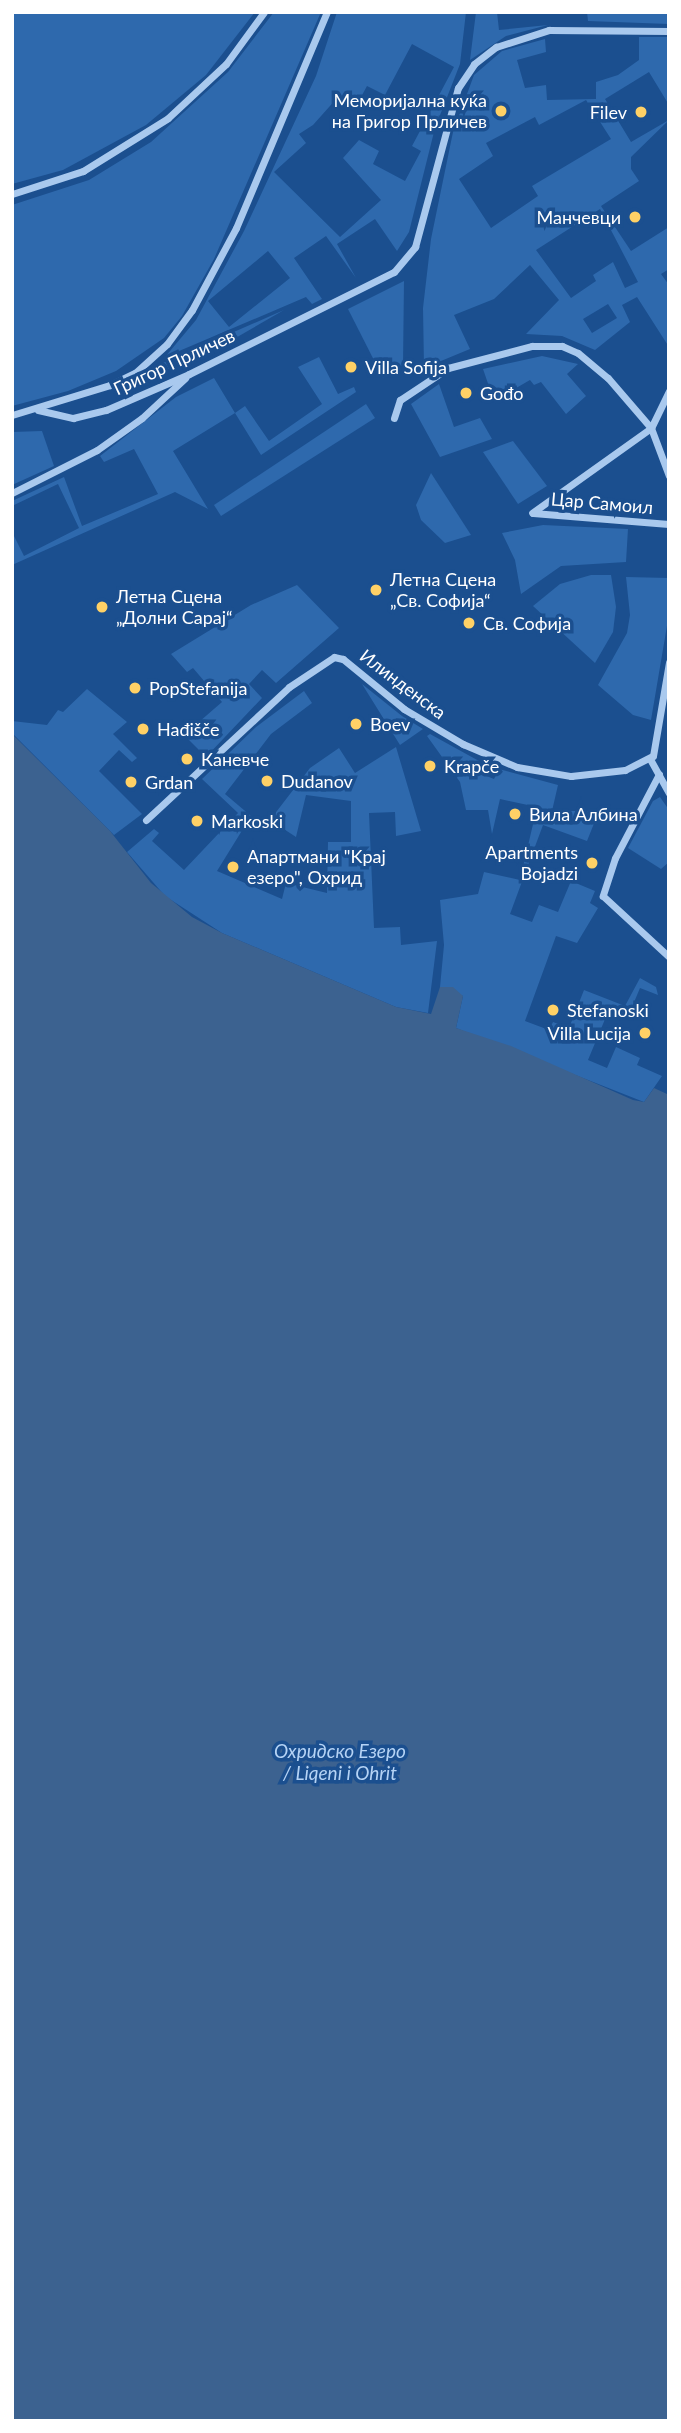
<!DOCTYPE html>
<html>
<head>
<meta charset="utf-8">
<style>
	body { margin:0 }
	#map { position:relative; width:681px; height:2433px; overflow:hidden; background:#1b4f8f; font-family:Lato,sans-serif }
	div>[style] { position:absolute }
	.green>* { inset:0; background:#2e69ad }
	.water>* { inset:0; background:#3c6290 }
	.minor>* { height:7px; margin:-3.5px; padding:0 3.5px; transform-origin:3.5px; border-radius:3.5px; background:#a9c9ee }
	.dots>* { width:19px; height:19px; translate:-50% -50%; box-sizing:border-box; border:4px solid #1b4f8f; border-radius:50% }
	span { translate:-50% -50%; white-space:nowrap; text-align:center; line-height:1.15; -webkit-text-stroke:7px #1b4f8f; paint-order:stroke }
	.poi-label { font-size:18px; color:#fff }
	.right { translate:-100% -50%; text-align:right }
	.left { translate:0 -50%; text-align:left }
	.street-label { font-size:18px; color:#fff }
	.water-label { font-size:19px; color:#b5d3f5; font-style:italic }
	.frame { position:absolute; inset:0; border:14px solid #fff; pointer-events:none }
</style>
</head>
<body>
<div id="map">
	<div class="green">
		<i style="clip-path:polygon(12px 12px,255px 12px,206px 75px,146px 125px,63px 170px,12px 184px)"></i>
		<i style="clip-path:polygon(274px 12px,321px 12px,214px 259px,182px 316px,164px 338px,116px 371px,68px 391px,12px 406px,12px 205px,89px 180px,151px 142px,228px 72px)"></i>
		<i style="clip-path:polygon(evenodd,337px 12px,466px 12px,460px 64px,435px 128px,409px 232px,397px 251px,375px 219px,337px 244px,356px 278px,326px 236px,294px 258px,322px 299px,312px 304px,306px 297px,165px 357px,196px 320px,244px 231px,316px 76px,337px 12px,412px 44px,454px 67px,412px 146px,421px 151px,405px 181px,373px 164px,379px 151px,359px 140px,343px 158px,381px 200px,340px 237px,274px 172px,306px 143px,299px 134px,313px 125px,338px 97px,354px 110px,367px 86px,385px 95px,412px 44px,337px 12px,268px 251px,290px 278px,229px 327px,208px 301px,268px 251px)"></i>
		<i style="clip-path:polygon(476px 12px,497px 12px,499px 30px,548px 25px,506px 36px,470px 60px)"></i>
		<i style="clip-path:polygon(587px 12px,669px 12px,669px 24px,588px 21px)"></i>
		<i style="clip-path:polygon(evenodd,639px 37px,669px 37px,669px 105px,649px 72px,605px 99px,631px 142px,669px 120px,631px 157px,631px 169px,639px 181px,601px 206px,631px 251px,669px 227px,669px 269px,661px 274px,669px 285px,669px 347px,637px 297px,622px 305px,630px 322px,595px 350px,562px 336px,526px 334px,559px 300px,530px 265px,494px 299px,454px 315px,470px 349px,424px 368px,423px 308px,431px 239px,453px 132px,474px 75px,502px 51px,545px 39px,546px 52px,517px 60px,525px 88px,546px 85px,547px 100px,596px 99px,596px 82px,618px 75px,639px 60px,639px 37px,586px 100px,611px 139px,532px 186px,538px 196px,491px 228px,459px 179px,493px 156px,486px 143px,535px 117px,539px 125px,586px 100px,639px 37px,600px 209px,638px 282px,625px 288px,613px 262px,593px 275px,596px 281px,571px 298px,536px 250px,600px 209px,639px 37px,608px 304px,617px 318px,592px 333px,583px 319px,608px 304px)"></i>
		<i style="clip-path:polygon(404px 281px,403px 365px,383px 378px,348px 309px)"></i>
		<i style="clip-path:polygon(284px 310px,232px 340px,153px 376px,163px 363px)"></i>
		<i style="clip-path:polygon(542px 356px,578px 364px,567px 374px,586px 396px,566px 414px,541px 382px,534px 385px,530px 380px,494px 401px,483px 369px)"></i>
		<i style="clip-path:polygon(319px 357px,338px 394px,354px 387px,356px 392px,261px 455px,235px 413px,173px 451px,208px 509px,175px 492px,12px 565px,12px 532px,24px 556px,79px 528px,58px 484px,12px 506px,12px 501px,64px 477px,82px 526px,158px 494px,134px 449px,104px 462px,100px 456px,176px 397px,214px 378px,235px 413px,245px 406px,269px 441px,322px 404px,298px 367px)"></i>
		<i style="clip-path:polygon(439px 384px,454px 427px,480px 418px,492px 439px,440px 457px,411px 404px)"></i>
		<i style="clip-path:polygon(366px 404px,375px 418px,221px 516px,214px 505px)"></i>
		<i style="clip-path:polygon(42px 431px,54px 466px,12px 485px,12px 432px)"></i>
		<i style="clip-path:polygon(513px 441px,547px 486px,518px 504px,483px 452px)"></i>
		<i style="clip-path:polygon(431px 473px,471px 535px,445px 543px,421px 520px,416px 505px)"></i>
		<i style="clip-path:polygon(543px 525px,628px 529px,626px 562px,561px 566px,521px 594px,515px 560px,502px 533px)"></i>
		<i style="clip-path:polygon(591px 575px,611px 575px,616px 607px,613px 632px,595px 663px,533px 606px,560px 584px)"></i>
		<i style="clip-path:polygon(626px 577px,669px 578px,669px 614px,651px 720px,633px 715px,598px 685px,627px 633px,630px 615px)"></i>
		<i style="clip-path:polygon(297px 585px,339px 628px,276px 683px,262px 670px,249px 684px,262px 698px,206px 757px,184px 735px,222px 702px,193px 668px,187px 672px,171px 654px,251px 605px)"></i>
		<i style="clip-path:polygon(362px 684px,402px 716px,423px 729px,400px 745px)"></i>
		<i style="clip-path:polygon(87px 689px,127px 722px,113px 734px,137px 758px,132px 762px,119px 750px,99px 771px,142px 814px,114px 835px,12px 733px,12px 721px,47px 725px,58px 710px,63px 712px)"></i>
		<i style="clip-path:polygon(304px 691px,312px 703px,271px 734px,225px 794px,251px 816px,217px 871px,282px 899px,286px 883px,327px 893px,328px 842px,351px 842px,351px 801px,306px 795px,296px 837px,270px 820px,310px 768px,339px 748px,355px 773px,396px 747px,421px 831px,396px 836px,395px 812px,369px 813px,374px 928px,400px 927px,401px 945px,437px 941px,428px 1013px,396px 1007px,222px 933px,165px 896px,127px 852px,154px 829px,159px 833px,152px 841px,184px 870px,238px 813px,202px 779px,256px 727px)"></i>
		<i style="clip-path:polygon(430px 734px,479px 761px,474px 771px,494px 779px,499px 769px,558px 785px,552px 811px,599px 811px,587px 841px,543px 825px,510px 914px,532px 922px,539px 905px,558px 912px,571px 881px,595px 891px,590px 903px,598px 908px,577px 943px,556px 936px,525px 1021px,549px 1030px,553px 1022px,569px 1028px,584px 990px,625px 1006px,640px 978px,656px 987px,658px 995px,640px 988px,627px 1019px,608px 1012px,588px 1060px,607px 1068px,616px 1047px,640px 1058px,637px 1065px,662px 1076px,644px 1102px,456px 1028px,463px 996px,440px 987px,444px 945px,440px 900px,478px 894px,484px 872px,520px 880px,537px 807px,500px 799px,492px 834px,488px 810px,466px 810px,460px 782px,427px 736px)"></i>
		<i style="clip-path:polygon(660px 797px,669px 810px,669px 862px,661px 869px,628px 848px,653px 801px)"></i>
	</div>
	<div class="water">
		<i style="clip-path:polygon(12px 734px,110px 831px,151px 883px,192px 917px,222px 933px,396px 1007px,431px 1014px,440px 987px,453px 987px,463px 996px,456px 1028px,511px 1046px,633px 1100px,644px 1102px,654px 1088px,667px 1094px,669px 1090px,669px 2421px,12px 2421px)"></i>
	</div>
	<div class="minor">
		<i style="left:12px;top:194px;width:75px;rotate:-17.9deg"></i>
		<i style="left:83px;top:171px;width:100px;rotate:-31.9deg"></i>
		<i style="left:168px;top:118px;width:79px;rotate:-43deg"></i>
		<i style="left:226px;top:64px;width:64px;rotate:-53.8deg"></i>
		<i style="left:669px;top:391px;width:41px;rotate:115.9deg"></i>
		<i style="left:651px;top:428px;width:51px;rotate:69.4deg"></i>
		<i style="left:38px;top:410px;width:36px;rotate:13deg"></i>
		<i style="left:73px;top:418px;width:34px;rotate:-14deg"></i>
		<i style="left:106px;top:410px;width:90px;rotate:-23.4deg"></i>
		<i style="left:189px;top:374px;width:229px;rotate:-26.5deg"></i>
		<i style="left:394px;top:272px;width:33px;rotate:-50deg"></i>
		<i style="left:415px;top:247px;width:165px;rotate:-74.9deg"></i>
		<i style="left:458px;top:88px;width:29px;rotate:-56deg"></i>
		<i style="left:474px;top:64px;width:28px;rotate:-38deg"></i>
		<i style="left:496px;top:47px;width:56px;rotate:-17.8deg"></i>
		<i style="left:549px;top:30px;width:120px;rotate:0.5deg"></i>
		<i style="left:12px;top:415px;width:102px;rotate:-17deg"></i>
		<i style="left:110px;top:385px;width:28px;rotate:-26deg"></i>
		<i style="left:135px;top:373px;width:43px;rotate:-42.2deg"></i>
		<i style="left:167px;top:344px;width:42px;rotate:-53.7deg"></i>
		<i style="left:192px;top:310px;width:93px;rotate:-61.8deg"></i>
		<i style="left:236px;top:228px;width:234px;rotate:-67.2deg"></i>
		<i style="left:394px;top:418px;width:19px;rotate:-72deg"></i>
		<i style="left:400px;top:400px;width:58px;rotate:-33.7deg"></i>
		<i style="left:448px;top:368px;width:87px;rotate:-14.7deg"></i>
		<i style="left:532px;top:346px;width:30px"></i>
		<i style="left:562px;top:346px;width:17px;rotate:24deg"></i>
		<i style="left:578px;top:353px;width:39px;rotate:40deg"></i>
		<i style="left:608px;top:378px;width:66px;rotate:49.3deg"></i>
		<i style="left:651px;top:428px;width:146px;rotate:144.5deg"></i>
		<i style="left:12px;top:493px;width:95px;rotate:-26.8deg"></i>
		<i style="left:97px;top:450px;width:55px;rotate:-35.4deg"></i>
		<i style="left:142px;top:418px;width:59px;rotate:-42.9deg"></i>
		<i style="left:533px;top:513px;width:136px;rotate:4.6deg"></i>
		<i style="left:650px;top:759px;width:39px;rotate:61deg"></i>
		<i style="left:659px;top:774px;width:95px;rotate:117.6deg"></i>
		<i style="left:615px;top:858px;width:40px;rotate:108deg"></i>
		<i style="left:603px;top:896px;width:90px;rotate:42.7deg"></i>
		<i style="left:146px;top:820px;width:195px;rotate:-42.9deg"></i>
		<i style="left:289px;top:687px;width:54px;rotate:-33.7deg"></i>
		<i style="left:334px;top:657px;width:9px;rotate:13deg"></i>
		<i style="left:343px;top:659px;width:79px;rotate:39.3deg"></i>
		<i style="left:404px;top:709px;width:69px;rotate:30.7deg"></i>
		<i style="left:463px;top:744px;width:59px;rotate:23.1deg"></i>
		<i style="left:517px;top:767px;width:55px;rotate:9.5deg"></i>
		<i style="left:571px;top:776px;width:54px;rotate:-6.3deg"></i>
		<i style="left:625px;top:770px;width:31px;rotate:-27deg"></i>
		<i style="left:653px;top:756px;width:95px;rotate:-80.3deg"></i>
	</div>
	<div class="dots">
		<i style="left:501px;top:111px;background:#ffd166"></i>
		<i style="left:641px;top:112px;background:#ffd166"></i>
		<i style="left:635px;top:217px;background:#ffd166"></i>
		<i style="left:351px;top:367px;background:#ffd166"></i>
		<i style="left:466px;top:393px;background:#ffd166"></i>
		<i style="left:376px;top:590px;background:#ffd166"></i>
		<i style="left:102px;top:607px;background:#ffd166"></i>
		<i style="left:469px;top:623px;background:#ffd166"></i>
		<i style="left:135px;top:688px;background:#ffd166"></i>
		<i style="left:356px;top:724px;background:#ffd166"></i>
		<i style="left:143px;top:729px;background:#ffd166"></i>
		<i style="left:187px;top:759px;background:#ffd166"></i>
		<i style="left:430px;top:766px;background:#ffd166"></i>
		<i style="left:267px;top:781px;background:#ffd166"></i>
		<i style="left:131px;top:782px;background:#ffd166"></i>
		<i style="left:515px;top:814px;background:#ffd166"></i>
		<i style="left:197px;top:821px;background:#ffd166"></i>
		<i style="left:592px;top:863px;background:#ffd166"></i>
		<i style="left:233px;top:867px;background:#ffd166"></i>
		<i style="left:553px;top:1010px;background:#ffd166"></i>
		<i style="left:645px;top:1033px;background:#ffd166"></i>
	</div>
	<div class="poi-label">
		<span class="right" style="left:487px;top:111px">Меморијална куќа<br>на Григор Прличев</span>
		<span class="right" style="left:627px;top:112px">Filev</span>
		<span class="right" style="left:621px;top:217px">Манчевци</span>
		<span class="left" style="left:365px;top:367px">Villa Sofija</span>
		<span class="left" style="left:480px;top:393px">Gođo</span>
		<span class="left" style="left:390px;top:590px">Летна Сцена<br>„Св. Софија“</span>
		<span class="left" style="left:116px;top:607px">Летна Сцена<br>„Долни Сарај“</span>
		<span class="left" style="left:483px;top:623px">Св. Софија</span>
		<span class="left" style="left:149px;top:688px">PopStefanija</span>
		<span class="left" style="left:370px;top:724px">Boev</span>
		<span class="left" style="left:157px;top:729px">Hađišče</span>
		<span class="left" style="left:201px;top:759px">Каневче</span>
		<span class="left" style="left:444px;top:766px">Krapče</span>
		<span class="left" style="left:281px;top:781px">Dudanov</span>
		<span class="left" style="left:145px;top:782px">Grdan</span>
		<span class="left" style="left:529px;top:814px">Вила Албина</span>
		<span class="left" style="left:211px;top:821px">Markoski</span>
		<span class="right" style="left:578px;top:863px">Apartments<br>Bojadzi</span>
		<span class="left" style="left:247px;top:867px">Апартмани "Kрај<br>eзеро", Охрид</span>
		<span class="left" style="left:567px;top:1010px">Stefanoski</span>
		<span class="right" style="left:631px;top:1033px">Villa Lucija</span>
	</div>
	<div class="street-label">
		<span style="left:174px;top:362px;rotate:-25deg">Григор Прличев</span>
		<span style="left:602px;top:503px;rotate:5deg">Цар Самоил</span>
		<span style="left:403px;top:684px;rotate:37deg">Илинденска</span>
	</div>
	<div class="water-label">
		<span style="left:340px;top:1762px">Охридско Езеро<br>/ Liqeni i Ohrit</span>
	</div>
	<div class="frame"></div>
</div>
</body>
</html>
